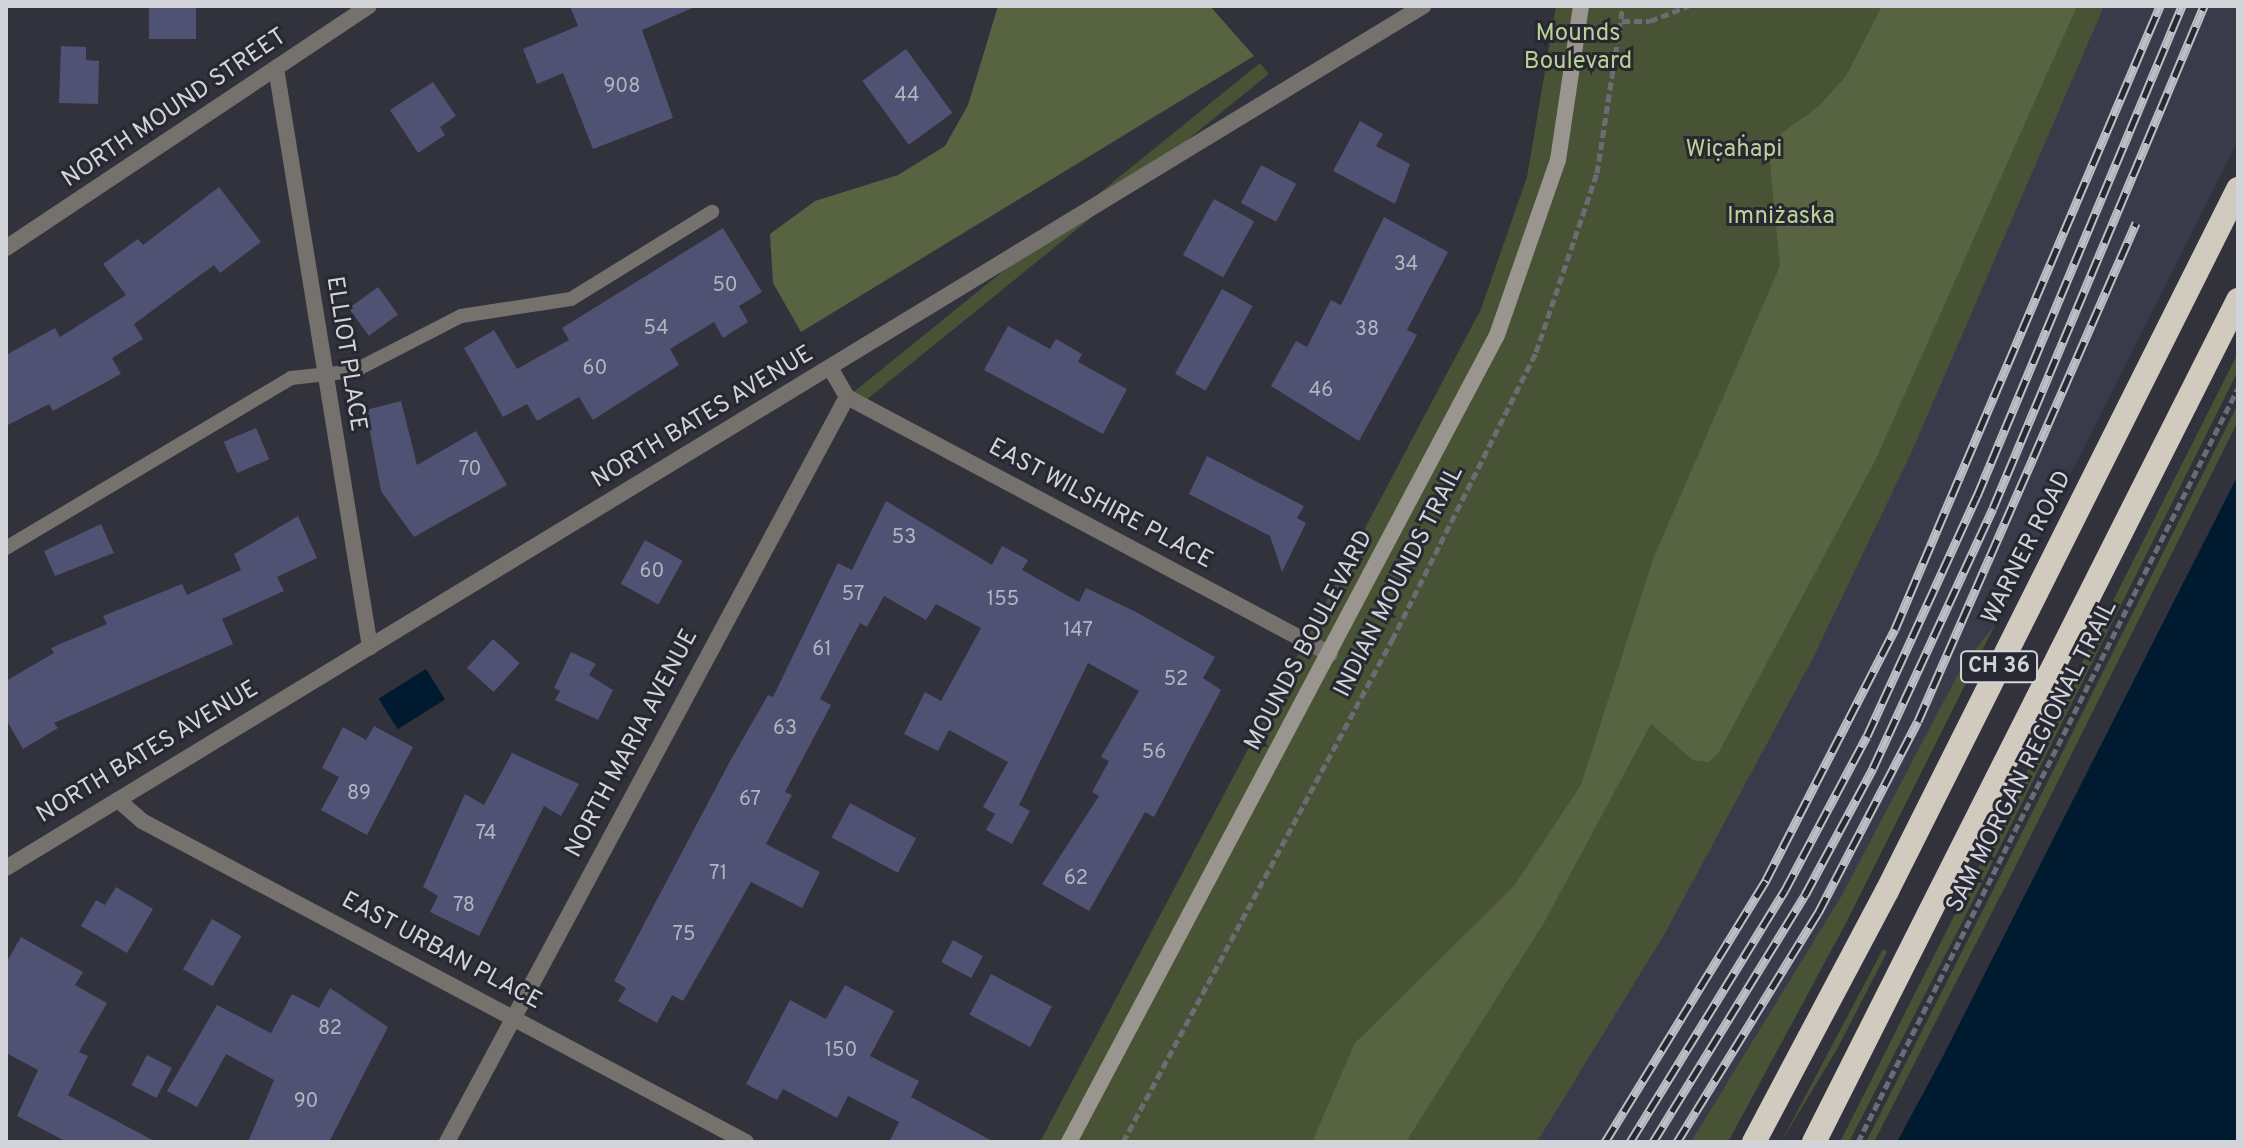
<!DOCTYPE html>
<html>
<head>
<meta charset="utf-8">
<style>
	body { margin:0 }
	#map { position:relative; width:2244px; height:1148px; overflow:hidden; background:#31323b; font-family:Overpass,sans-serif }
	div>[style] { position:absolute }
	.built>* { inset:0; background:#393b4a }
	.green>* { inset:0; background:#485335; transform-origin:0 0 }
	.forest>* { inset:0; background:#576341 }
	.water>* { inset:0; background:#001b30; transform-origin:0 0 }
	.building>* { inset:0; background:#4f5273; transform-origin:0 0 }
	.path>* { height:5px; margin-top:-2.5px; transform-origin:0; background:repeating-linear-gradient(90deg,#6b6c74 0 8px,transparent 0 12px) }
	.lane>* { height:14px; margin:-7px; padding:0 7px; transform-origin:7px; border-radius:7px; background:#75726e }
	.street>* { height:16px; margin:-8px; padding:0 8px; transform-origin:8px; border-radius:8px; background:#75726e }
	.secondary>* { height:16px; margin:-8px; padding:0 8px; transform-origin:8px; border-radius:8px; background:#9a968f }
	.highway>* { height:24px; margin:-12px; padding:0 12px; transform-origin:12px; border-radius:12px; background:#d0cabf }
	.rail>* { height:9px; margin-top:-4.5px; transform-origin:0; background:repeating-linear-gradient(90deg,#272831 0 18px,#bebfc5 0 36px); box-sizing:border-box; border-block:2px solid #bebfc5 }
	span { translate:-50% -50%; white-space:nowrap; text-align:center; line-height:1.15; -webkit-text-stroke:6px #272831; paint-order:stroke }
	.number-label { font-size:20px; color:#b2b4c0 }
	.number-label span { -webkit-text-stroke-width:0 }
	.shield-label span { padding:2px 6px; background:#272831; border:2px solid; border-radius:6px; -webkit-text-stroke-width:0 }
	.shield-label { font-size:22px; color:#d3d4da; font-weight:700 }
	.park-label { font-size:24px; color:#bbd195 }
	.street-label { font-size:24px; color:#d3d4da }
	.frame { position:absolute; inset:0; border:8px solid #d3d4da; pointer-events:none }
</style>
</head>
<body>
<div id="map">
	<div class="built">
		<i style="clip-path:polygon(2082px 6px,2238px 6px,2238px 141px,1975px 664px,1969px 661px,1904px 793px,1701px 1142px,1517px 1142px)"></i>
	</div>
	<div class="green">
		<i style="clip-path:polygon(1556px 6px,2104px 6px,1912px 451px,1813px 658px,1664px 935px,1537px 1142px,1040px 1142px,1481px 309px,1527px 177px)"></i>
		<i style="left:1260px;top:63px;width:14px;height:530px;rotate:51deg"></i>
		<i style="clip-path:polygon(2238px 353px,2238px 371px,1971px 905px,1849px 1142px,1840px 1142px)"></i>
		<i style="clip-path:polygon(2238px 404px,2238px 421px,2005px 887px,1874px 1142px,1866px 1142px)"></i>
		<i style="clip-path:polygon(1995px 625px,1846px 923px,1728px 1142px,1691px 1142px,1842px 895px,1964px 663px)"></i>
		<i style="clip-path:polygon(1883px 949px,1887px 952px,1836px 1051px,1781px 1142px)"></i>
	</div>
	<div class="forest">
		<i style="clip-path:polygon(998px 6px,1210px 6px,1254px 56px,801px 332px,773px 283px,770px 234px,815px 201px,898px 175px,945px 146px,968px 105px)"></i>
		<i style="clip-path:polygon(1882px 6px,2077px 6px,1875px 461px,1719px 752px,1709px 762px,1693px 760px,1651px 724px,1545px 921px,1406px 1142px,1312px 1142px,1355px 1043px,1514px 886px,1581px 785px,1653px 559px,1780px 266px,1769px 153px,1782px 133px,1819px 106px,1846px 76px)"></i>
	</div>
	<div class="water">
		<i style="clip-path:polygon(2238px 475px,2238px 1142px,1897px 1142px,1941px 1060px)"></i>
		<i style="left:426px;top:669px;width:36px;height:56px;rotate:58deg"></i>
	</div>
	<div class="building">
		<i style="left:149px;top:6px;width:47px;height:33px"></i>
		<i style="clip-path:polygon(570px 6px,697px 6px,642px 30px,673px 118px,593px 149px,563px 73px,537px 84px,523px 49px,578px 26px)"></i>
		<i style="clip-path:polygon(61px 46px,86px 47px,86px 60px,99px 61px,98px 104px,59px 103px)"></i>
		<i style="left:906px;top:49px;width:79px;height:54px;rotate:54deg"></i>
		<i style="clip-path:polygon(433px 82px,456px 116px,440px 127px,445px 135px,418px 153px,390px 110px)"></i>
		<i style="clip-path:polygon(1360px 121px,1383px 134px,1376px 146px,1410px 164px,1395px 204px,1333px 171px)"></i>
		<i style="left:1261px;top:165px;width:40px;height:43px;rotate:28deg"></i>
		<i style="clip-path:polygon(219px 187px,261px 242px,220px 273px,214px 265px,134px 324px,143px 339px,112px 358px,121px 374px,53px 411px,49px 404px,6px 426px,6px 355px,55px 328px,60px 337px,126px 295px,103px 264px,138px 239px,143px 245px)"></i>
		<i style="left:1214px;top:199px;width:46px;height:64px;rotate:29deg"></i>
		<i style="clip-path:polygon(1384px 217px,1448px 252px,1407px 330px,1417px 335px,1359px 441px,1271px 386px,1296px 341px,1307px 347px,1331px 300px,1341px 305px)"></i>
		<i style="clip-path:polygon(723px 228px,762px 292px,739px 306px,748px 322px,723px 338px,714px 322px,670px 349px,679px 365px,593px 420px,579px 397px,537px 421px,527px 404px,503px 417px,464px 348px,494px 330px,517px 369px,569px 340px,562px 328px)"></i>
		<i style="left:378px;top:287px;width:34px;height:36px;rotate:54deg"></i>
		<i style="left:1222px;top:289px;width:35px;height:97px;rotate:29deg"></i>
		<i style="clip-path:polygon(1008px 326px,1050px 349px,1056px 339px,1082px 354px,1078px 362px,1127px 389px,1103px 434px,984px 370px)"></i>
		<i style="clip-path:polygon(401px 401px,417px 465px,476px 431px,507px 485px,414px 537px,381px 491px,366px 410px)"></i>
		<i style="left:256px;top:428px;width:34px;height:35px;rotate:67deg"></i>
		<i style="clip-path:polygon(1207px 456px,1304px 506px,1297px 518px,1306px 523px,1282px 572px,1270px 536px,1189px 494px)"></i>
		<i style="clip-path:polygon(886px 501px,992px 565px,1002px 546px,1028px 560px,1022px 570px,1079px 602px,1086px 588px,1136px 612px,1215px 657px,1203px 678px,1221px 690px,1154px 817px,1145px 812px,1089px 911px,1042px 884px,1099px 796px,1092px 792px,1109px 761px,1101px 757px,1139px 691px,1088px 663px,1019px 805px,1030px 811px,1012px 844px,986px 830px,995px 814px,983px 807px,1008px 762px,949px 730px,938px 751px,904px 734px,925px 692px,941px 701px,981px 628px,936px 604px,926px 620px,884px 596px,867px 627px,860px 623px,820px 699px,831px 705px,785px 792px,792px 795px,766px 844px,820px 872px,802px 908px,751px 882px,683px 1001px,672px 995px,657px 1023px,618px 1001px,626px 988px,614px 981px,729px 763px,768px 695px,773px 697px,838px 563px,852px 570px)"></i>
		<i style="clip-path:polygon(298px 516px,317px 558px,277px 577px,284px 591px,222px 619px,233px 644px,54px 723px,58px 728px,23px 749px,6px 719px,6px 681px,54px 653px,51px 648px,107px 624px,103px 616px,182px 584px,187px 595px,241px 570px,234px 554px)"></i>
		<i style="clip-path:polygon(101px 524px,114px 553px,55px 576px,44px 551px)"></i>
		<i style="left:645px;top:540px;width:43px;height:50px;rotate:29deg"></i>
		<i style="left:493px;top:639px;width:36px;height:39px;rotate:42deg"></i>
		<i style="clip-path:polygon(571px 652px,596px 664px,589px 675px,613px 690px,598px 720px,555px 700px,560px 691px,554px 688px)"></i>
		<i style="clip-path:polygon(374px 726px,413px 747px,367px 835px,321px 810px,339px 777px,322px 768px,343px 727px,366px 740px)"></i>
		<i style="clip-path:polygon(512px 753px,579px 784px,561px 816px,544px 806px,479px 936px,430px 912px,438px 896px,423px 887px,465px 794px,484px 805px)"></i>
		<i style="left:850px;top:803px;width:75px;height:39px;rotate:28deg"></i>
		<i style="clip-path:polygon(116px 887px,153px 909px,127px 953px,81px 926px,96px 900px,105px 905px)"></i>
		<i style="left:212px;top:919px;width:34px;height:58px;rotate:30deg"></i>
		<i style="clip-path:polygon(21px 937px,83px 972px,75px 985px,107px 1003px,79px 1052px,88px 1056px,68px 1095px,156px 1142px,67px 1142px,17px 1116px,38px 1070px,6px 1053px,6px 963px)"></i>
		<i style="left:953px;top:940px;width:34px;height:25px;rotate:28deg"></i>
		<i style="left:991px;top:974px;width:69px;height:46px;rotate:28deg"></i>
		<i style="clip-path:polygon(845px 985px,894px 1011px,870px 1056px,919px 1081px,911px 1097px,994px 1142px,889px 1142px,899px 1122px,848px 1096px,837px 1118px,783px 1089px,777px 1100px,746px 1084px,790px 1000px,826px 1019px)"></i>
		<i style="clip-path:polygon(330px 988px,388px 1027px,329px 1142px,248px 1142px,274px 1080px,226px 1054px,197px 1107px,167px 1091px,217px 1005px,271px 1033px,292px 994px,319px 1008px)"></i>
		<i style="left:147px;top:1055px;width:28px;height:34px;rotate:27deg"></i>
	</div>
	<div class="path">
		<i style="left:1622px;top:21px;width:28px"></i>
		<i style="left:1650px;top:21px;width:41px;rotate:-21.5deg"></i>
		<i style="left:1123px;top:1142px;width:570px;rotate:-61.82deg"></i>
		<i style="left:1392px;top:640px;width:322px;rotate:-63.4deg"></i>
		<i style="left:1536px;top:352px;width:189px;rotate:-71.2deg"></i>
		<i style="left:1597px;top:173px;width:169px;rotate:-81.2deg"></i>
		<i style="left:1858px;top:1142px;width:844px;rotate:-63.25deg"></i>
	</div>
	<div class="lane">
		<i style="left:6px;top:548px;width:332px;rotate:-30.8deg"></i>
		<i style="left:291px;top:378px;width:63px;rotate:-6.3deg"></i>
		<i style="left:354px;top:371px;width:120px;rotate:-27.2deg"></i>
		<i style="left:461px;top:316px;width:111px;rotate:-8.8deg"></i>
		<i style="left:571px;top:299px;width:166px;rotate:-31.7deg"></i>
	</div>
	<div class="street">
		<i style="left:276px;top:68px;width:587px;rotate:80.78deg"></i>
		<i style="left:6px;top:248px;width:436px;rotate:-33.7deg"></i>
		<i style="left:847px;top:397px;width:547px;rotate:28.02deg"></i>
		<i style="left:118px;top:800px;width:32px;rotate:41deg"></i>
		<i style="left:142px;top:821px;width:684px;rotate:27.99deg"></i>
		<i style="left:6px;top:868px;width:1659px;rotate:-31.31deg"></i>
		<i style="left:447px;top:1142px;width:846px;rotate:-61.77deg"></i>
		<i style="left:847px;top:397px;width:32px;rotate:-120deg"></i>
	</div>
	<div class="secondary">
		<i style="left:1069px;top:1142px;width:913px;rotate:-62.06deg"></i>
		<i style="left:1497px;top:335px;width:185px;rotate:-70.8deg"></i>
		<i style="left:1558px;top:160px;width:156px;rotate:-81.5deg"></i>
	</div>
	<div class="highway">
		<i style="left:1754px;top:1142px;width:284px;rotate:-62.1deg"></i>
		<i style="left:1887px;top:891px;width:785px;rotate:-63.43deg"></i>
		<i style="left:1814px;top:1142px;width:943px;rotate:-63.27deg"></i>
	</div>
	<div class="rail">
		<i style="left:1605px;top:1142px;width:308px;rotate:-58.4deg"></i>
		<i style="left:1766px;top:880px;width:282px;rotate:-62.8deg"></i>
		<i style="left:1895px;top:629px;width:677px;rotate:-66.96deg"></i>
		<i style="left:1630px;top:1142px;width:296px;rotate:-58.4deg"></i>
		<i style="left:1785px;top:890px;width:174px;rotate:-62deg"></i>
		<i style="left:1867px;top:736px;width:264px;rotate:-65.4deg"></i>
		<i style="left:1977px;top:496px;width:531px;rotate:-67.3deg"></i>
		<i style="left:1653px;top:1142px;width:290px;rotate:-58.4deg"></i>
		<i style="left:1805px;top:895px;width:144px;rotate:-61.8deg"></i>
		<i style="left:1873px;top:768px;width:286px;rotate:-65.2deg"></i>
		<i style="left:1993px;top:508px;width:545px;rotate:-67.2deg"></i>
		<i style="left:1677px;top:1142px;width:269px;rotate:-58.4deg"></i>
		<i style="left:1818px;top:913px;width:216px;rotate:-62.5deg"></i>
		<i style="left:1918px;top:721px;width:544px;rotate:-66.36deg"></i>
	</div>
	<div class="number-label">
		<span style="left:622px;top:87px">908</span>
		<span style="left:907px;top:96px">44</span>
		<span style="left:1406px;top:265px">34</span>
		<span style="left:725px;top:286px">50</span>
		<span style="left:656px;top:329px">54</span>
		<span style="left:1367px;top:330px">38</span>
		<span style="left:595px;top:369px">60</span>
		<span style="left:1321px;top:391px">46</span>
		<span style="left:470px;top:470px">70</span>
		<span style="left:904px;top:538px">53</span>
		<span style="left:652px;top:572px">60</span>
		<span style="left:853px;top:595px">57</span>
		<span style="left:1003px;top:600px">155</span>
		<span style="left:1078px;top:631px">147</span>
		<span style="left:822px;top:650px">61</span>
		<span style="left:1176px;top:680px">52</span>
		<span style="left:785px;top:729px">63</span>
		<span style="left:1154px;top:753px">56</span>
		<span style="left:359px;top:794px">89</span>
		<span style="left:750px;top:800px">67</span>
		<span style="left:486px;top:834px">74</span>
		<span style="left:718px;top:874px">71</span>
		<span style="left:1076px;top:879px">62</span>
		<span style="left:464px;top:906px">78</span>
		<span style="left:684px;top:935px">75</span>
		<span style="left:330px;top:1029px">82</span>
		<span style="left:841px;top:1051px">150</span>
		<span style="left:306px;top:1102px">90</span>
	</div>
	<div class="shield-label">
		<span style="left:1999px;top:667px">CH 36</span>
	</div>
	<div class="park-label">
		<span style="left:1578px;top:49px">Mounds<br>Boulevard</span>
		<span style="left:1734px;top:151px">Wic̣aḣapi</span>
		<span style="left:1781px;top:218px">Imniżaska</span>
	</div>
	<div class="street-label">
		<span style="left:175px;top:109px;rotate:-34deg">NORTH MOUND STREET</span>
		<span style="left:345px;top:354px;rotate:81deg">ELLIOT PLACE</span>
		<span style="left:703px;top:418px;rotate:-31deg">NORTH BATES AVENUE</span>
		<span style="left:1100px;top:505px;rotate:28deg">EAST WILSHIRE PLACE</span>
		<span style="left:2028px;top:548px;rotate:-63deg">WARNER ROAD</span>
		<span style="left:1400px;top:582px;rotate:-63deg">INDIAN MOUNDS TRAIL</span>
		<span style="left:1310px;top:641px;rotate:-62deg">MOUNDS BOULEVARD</span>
		<span style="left:633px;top:744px;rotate:-62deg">NORTH MARIA AVENUE</span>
		<span style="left:148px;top:753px;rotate:-31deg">NORTH BATES AVENUE</span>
		<span style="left:2033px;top:757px;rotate:-63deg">SAM MORGAN REGIONAL TRAIL</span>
		<span style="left:441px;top:952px;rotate:28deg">EAST URBAN PLACE</span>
	</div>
	<div class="frame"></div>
</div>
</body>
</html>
